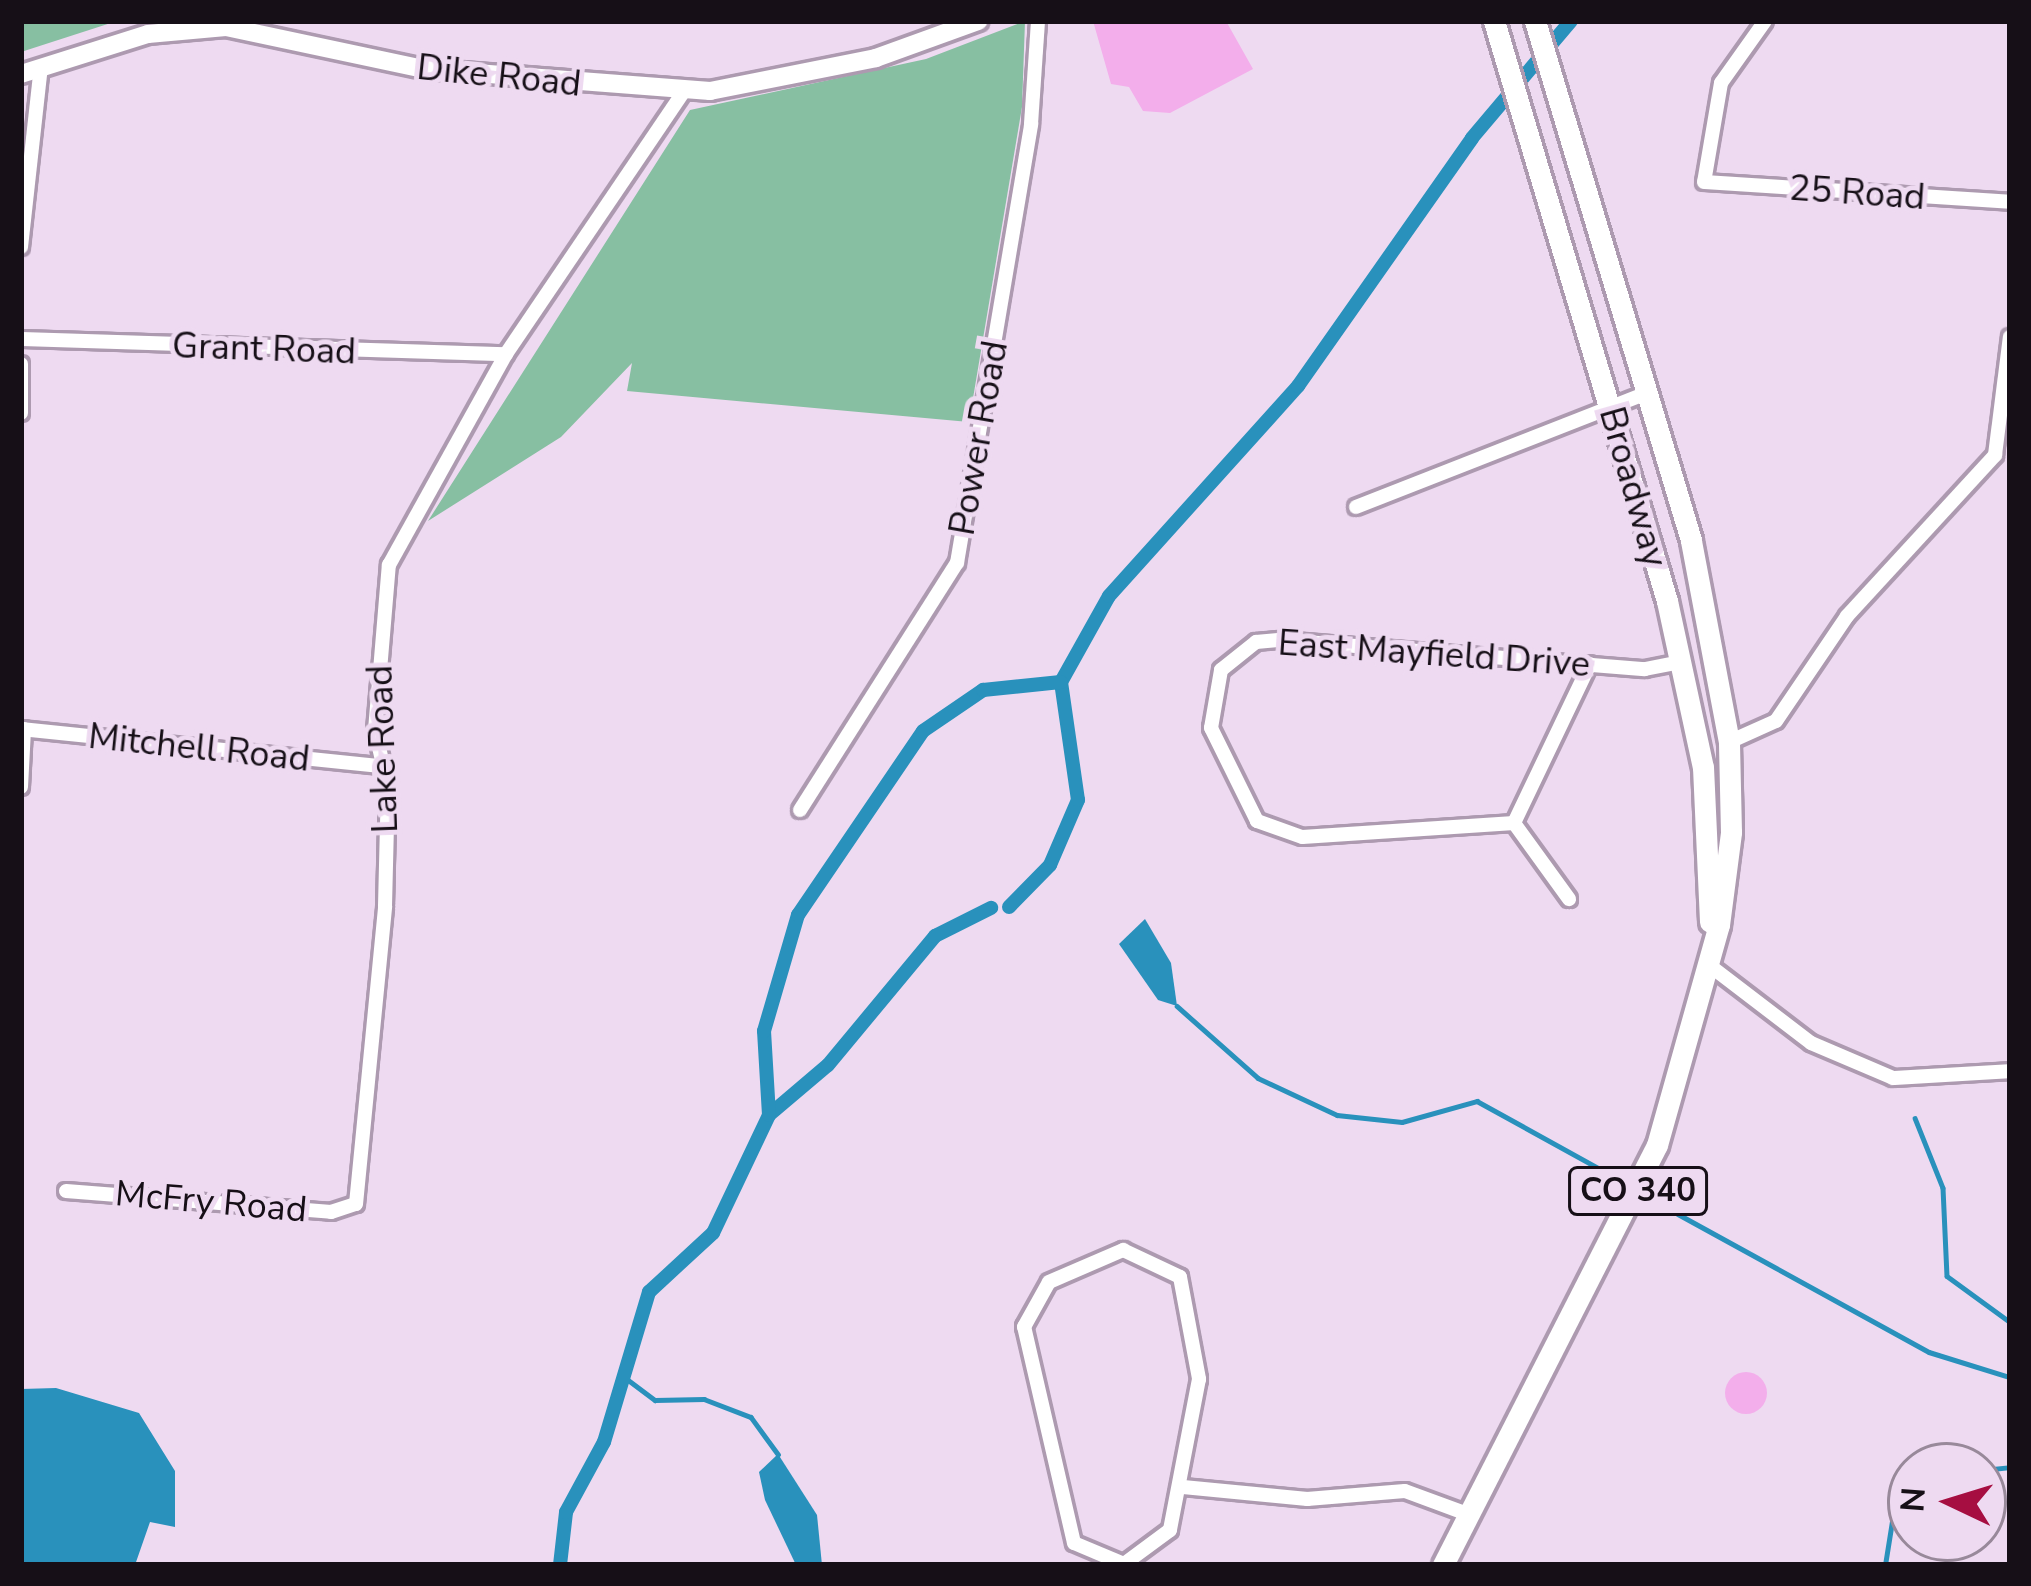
<!DOCTYPE html>
<html>
<head>
<meta charset="utf-8">
<style>
	body { margin:0 }
	#map { position:relative; width:2031px; height:1586px; overflow:hidden; background:#eedaf1; font-family:"Nunito Sans",sans-serif }
	div>[style] { position:absolute }
	.green>* { inset:0; background:#87bfa2 }
	.water>* { inset:0; background:#2991bc }
	.stream>* { height:4.5px; margin:-2.25px; padding:0 2.25px; transform-origin:2.25px; border-radius:2.25px; background:#2991bc }
	.canal>* { height:14px; margin:-7px; padding:0 7px; transform-origin:7px; border-radius:7px; background:#2991bc }
	.building>* { inset:0; background:#f3aeeb }
	.round { border-radius:50% }
	.roads { filter:drop-shadow(3px 0 #ad9ab0) drop-shadow(-3px 0 #ad9ab0) drop-shadow(0 3px #ad9ab0) drop-shadow(0 -3px #ad9ab0) }
	.street>* { height:14px; margin:-7px; padding:0 7px; transform-origin:7px; border-radius:7px; background:#fff }
	.secondary>* { height:18px; margin:-9px; padding:0 9px; transform-origin:9px; border-radius:9px; background:#fff }
	.primary>* { height:21px; margin:-10.5px; padding:0 10.5px; transform-origin:10.5px; border-radius:10.5px; background:#fff }
	span { translate:-50% -50%; white-space:nowrap; text-align:center; line-height:1.15; -webkit-text-stroke:10px #eedaf1; paint-order:stroke }
	.shield-label span { padding:3px 9px; background:#eedaf1; border:3px solid; border-radius:9px; -webkit-text-stroke-width:0 }
	.shield-label { font-size:33px; color:#160f17; font-weight:700 }
	.street-label { font-size:36px; color:#160f17 }
	.frame { position:absolute; inset:0; border:24px solid #160f17; pointer-events:none }
	.north { position:absolute; left:1887px; top:1442px; width:120px; height:120px; box-sizing:border-box; background:#eedaf1; border:3px solid #98899a; border-radius:50%; rotate:274deg; font-size:33px; font-weight:700; line-height:48px; text-align:center; color:#160f17 }
	.north::after { content:''; display:block; margin:auto; width:42px; height:54px; background:#a60e41; clip-path:polygon(50% 0,100% 100%,50% 72%,0 100%) }
</style>
</head>
<body>
<div id="map">
	<div class="green">
		<i style="clip-path:polygon(21px 21px,117px 21px,21px 52px)"></i>
		<i style="clip-path:polygon(1025px 21px,1022px 107px,969px 422px,627px 391px,632px 363px,561px 437px,428px 521px,690px 110px,926px 59px)"></i>
	</div>
	<div class="water">
		<i style="clip-path:polygon(1145px 919px,1171px 963px,1177px 1006px,1158px 1000px,1119px 944px)"></i>
		<i style="clip-path:polygon(56px 1388px,139px 1413px,175px 1471px,175px 1527px,150px 1522px,135px 1565px,21px 1565px,21px 1389px)"></i>
		<i style="clip-path:polygon(778px 1454px,817px 1515px,822px 1565px,796px 1565px,765px 1500px,759px 1472px)"></i>
	</div>
	<div class="stream">
		<i style="left:1177px;top:1006px;width:108px;rotate:41.6deg"></i>
		<i style="left:1258px;top:1078px;width:87px;rotate:25.1deg"></i>
		<i style="left:1337px;top:1115px;width:65px;rotate:6.1deg"></i>
		<i style="left:1402px;top:1122px;width:78px;rotate:-15.6deg"></i>
		<i style="left:1477px;top:1101px;width:141px;rotate:28.9deg"></i>
		<i style="left:1915px;top:1118px;width:75px;rotate:68.2deg"></i>
		<i style="left:1943px;top:1188px;width:88px;rotate:87.4deg"></i>
		<i style="left:1947px;top:1276px;width:78px;rotate:36.1deg"></i>
		<i style="left:1678px;top:1214px;width:286px;rotate:28.8deg"></i>
		<i style="left:1929px;top:1352px;width:85px;rotate:17.2deg"></i>
		<i style="left:627px;top:1379px;width:35px;rotate:37deg"></i>
		<i style="left:655px;top:1400px;width:49px;rotate:-1.2deg"></i>
		<i style="left:704px;top:1399px;width:50px;rotate:21deg"></i>
		<i style="left:751px;top:1417px;width:46px;rotate:53.9deg"></i>
		<i style="left:1983px;top:1470px;width:27px;rotate:-6deg"></i>
		<i style="left:1885px;top:1565px;width:70px;rotate:-80.9deg"></i>
		<i style="left:1896px;top:1496px;width:21px;rotate:-43deg"></i>
	</div>
	<div class="canal">
		<i style="left:1009px;top:907px;width:59px;rotate:-45.7deg"></i>
		<i style="left:1050px;top:865px;width:71px;rotate:-66.7deg"></i>
		<i style="left:1078px;top:800px;width:119px;rotate:-98.2deg"></i>
		<i style="left:1061px;top:682px;width:98px;rotate:-60.8deg"></i>
		<i style="left:1109px;top:596px;width:283px;rotate:-48deg"></i>
		<i style="left:1298px;top:386px;width:303px;rotate:-54.9deg"></i>
		<i style="left:1472px;top:138px;width:153px;rotate:-49.8deg"></i>
		<i style="left:769px;top:1115px;width:77px;rotate:-40.3deg"></i>
		<i style="left:828px;top:1065px;width:168px;rotate:-50.3deg"></i>
		<i style="left:935px;top:936px;width:63px;rotate:-26.6deg"></i>
		<i style="left:560px;top:1565px;width:53px;rotate:-83.5deg"></i>
		<i style="left:566px;top:1512px;width:80px;rotate:-61.5deg"></i>
		<i style="left:604px;top:1442px;width:157px;rotate:-73.3deg"></i>
		<i style="left:649px;top:1292px;width:87px;rotate:-42.7deg"></i>
		<i style="left:713px;top:1233px;width:131px;rotate:-64.6deg"></i>
		<i style="left:769px;top:1115px;width:84px;rotate:-93.4deg"></i>
		<i style="left:764px;top:1031px;width:121px;rotate:-73.7deg"></i>
		<i style="left:798px;top:915px;width:222px;rotate:-55.8deg"></i>
		<i style="left:923px;top:731px;width:73px;rotate:-34.3deg"></i>
		<i style="left:983px;top:690px;width:78px;rotate:-5.9deg"></i>
	</div>
	<div class="building">
		<i style="clip-path:polygon(1093px 21px,1226px 21px,1253px 69px,1170px 113px,1143px 111px,1129px 87px,1111px 84px)"></i>
		<i class="round" style="left:1725px;top:1372px;width:42px;height:42px"></i>
	</div>
	<div class="roads">
		<div class="street">
			<i style="left:1765px;top:21px;width:76px;rotate:125.4deg"></i>
			<i style="left:1721px;top:83px;width:100px;rotate:99.7deg"></i>
			<i style="left:1704px;top:182px;width:307px;rotate:3.7deg"></i>
			<i style="left:21px;top:247px;width:181px;rotate:-83.7deg"></i>
			<i style="left:21px;top:339px;width:485px;rotate:1.8deg"></i>
			<i style="left:21px;top:364px;width:49px;rotate:90deg"></i>
			<i style="left:1356px;top:507px;width:315px;rotate:-21.4deg"></i>
			<i style="left:21px;top:729px;width:359px;rotate:5.9deg"></i>
			<i style="left:1729px;top:742px;width:51px;rotate:-24.1deg"></i>
			<i style="left:1776px;top:721px;width:127px;rotate:-55.9deg"></i>
			<i style="left:1847px;top:616px;width:219px;rotate:-47.4deg"></i>
			<i style="left:1995px;top:455px;width:119px;rotate:-82.8deg"></i>
			<i style="left:21px;top:787px;width:58px;rotate:-87deg"></i>
			<i style="left:800px;top:810px;width:293px;rotate:-57.6deg"></i>
			<i style="left:957px;top:563px;width:445px;rotate:-80.4deg"></i>
			<i style="left:1031px;top:124px;width:103px;rotate:-86.1deg"></i>
			<i style="left:1514px;top:823px;width:212px;rotate:176.2deg"></i>
			<i style="left:1302px;top:837px;width:48px;rotate:-160.4deg"></i>
			<i style="left:1257px;top:821px;width:104px;rotate:-116.3deg"></i>
			<i style="left:1211px;top:728px;width:59px;rotate:-80.2deg"></i>
			<i style="left:1221px;top:670px;width:45px;rotate:-38.7deg"></i>
			<i style="left:1256px;top:642px;width:25px;rotate:-5deg"></i>
			<i style="left:1281px;top:640px;width:365px;rotate:4.6deg"></i>
			<i style="left:1645px;top:669px;width:37px;rotate:-11deg"></i>
			<i style="left:1514px;top:823px;width:176px;rotate:-64.5deg"></i>
			<i style="left:1514px;top:823px;width:94px;rotate:54.1deg"></i>
			<i style="left:1709px;top:965px;width:128px;rotate:37.4deg"></i>
			<i style="left:1811px;top:1043px;width:89px;rotate:23.1deg"></i>
			<i style="left:1893px;top:1078px;width:117px;rotate:-3.4deg"></i>
			<i style="left:66px;top:1191px;width:266px;rotate:4.5deg"></i>
			<i style="left:331px;top:1212px;width:26px;rotate:-18deg"></i>
			<i style="left:356px;top:1204px;width:299px;rotate:-84.4deg"></i>
			<i style="left:385px;top:906px;width:120px;rotate:-88.6deg"></i>
			<i style="left:388px;top:786px;width:57px;rotate:-103.1deg"></i>
			<i style="left:375px;top:730px;width:166px;rotate:-85.2deg"></i>
			<i style="left:389px;top:565px;width:241px;rotate:-61deg"></i>
			<i style="left:506px;top:354px;width:318px;rotate:-55.9deg"></i>
			<i style="left:1123px;top:1250px;width:63px;rotate:25.3deg"></i>
			<i style="left:1180px;top:1277px;width:104px;rotate:79.4deg"></i>
			<i style="left:1199px;top:1379px;width:154px;rotate:100.9deg"></i>
			<i style="left:1170px;top:1530px;width:57px;rotate:143.5deg"></i>
			<i style="left:1124px;top:1564px;width:54px;rotate:-157.2deg"></i>
			<i style="left:1074px;top:1543px;width:222px;rotate:-103deg"></i>
			<i style="left:1024px;top:1327px;width:51px;rotate:-60.9deg"></i>
			<i style="left:1049px;top:1282px;width:81px;rotate:-23.4deg"></i>
			<i style="left:1183px;top:1487px;width:125px;rotate:5.5deg"></i>
			<i style="left:1307px;top:1499px;width:98px;rotate:-4.7deg"></i>
			<i style="left:1405px;top:1491px;width:69px;rotate:20.3deg"></i>
		</div>
		<div class="secondary">
			<i style="left:21px;top:74px;width:133px;rotate:-17.5deg"></i>
			<i style="left:148px;top:34px;width:78px;rotate:-5.1deg"></i>
			<i style="left:226px;top:27px;width:202px;rotate:12deg"></i>
			<i style="left:424px;top:69px;width:287px;rotate:4.4deg"></i>
			<i style="left:710px;top:91px;width:169px;rotate:-11.2deg"></i>
			<i style="left:876px;top:58px;width:109px;rotate:-19.9deg"></i>
		</div>
		<div class="primary">
			<i style="left:1494px;top:21px;width:605px;rotate:73.39deg"></i>
			<i style="left:1667px;top:601px;width:170px;rotate:77.8deg"></i>
			<i style="left:1703px;top:767px;width:155px;rotate:87.4deg"></i>
			<i style="left:1443px;top:1565px;width:471px;rotate:-63deg"></i>
			<i style="left:1657px;top:1145px;width:229px;rotate:-74.3deg"></i>
			<i style="left:1719px;top:925px;width:94px;rotate:-82.6deg"></i>
			<i style="left:1731px;top:832px;width:90px;rotate:-91.3deg"></i>
			<i style="left:1729px;top:742px;width:206px;rotate:-100.7deg"></i>
			<i style="left:1691px;top:540px;width:542px;rotate:-106.73deg"></i>
		</div>
	</div>
	<div class="shield-label">
		<span style="left:1638px;top:1191px">CO 340</span>
	</div>
	<div class="street-label">
		<span style="left:499px;top:76px;rotate:6deg">Dike Road</span>
		<span style="left:1857px;top:193px;rotate:4deg">25 Road</span>
		<span style="left:264px;top:349px;rotate:2deg">Grant Road</span>
		<span style="left:979px;top:438px;rotate:-80deg">Power Road</span>
		<span style="left:1633px;top:487px;rotate:74deg">Broadway</span>
		<span style="left:1434px;top:654px;rotate:4deg">East Mayfield Drive</span>
		<span style="left:199px;top:748px;rotate:6deg">Mitchell Road</span>
		<span style="left:383px;top:749px;rotate:-92deg">Lake Road</span>
		<span style="left:211px;top:1202px;rotate:5deg">McFry Road</span>
	</div>
	<div class="frame"></div>
	<div class="north">N</div>
</div>
</body>
</html>
